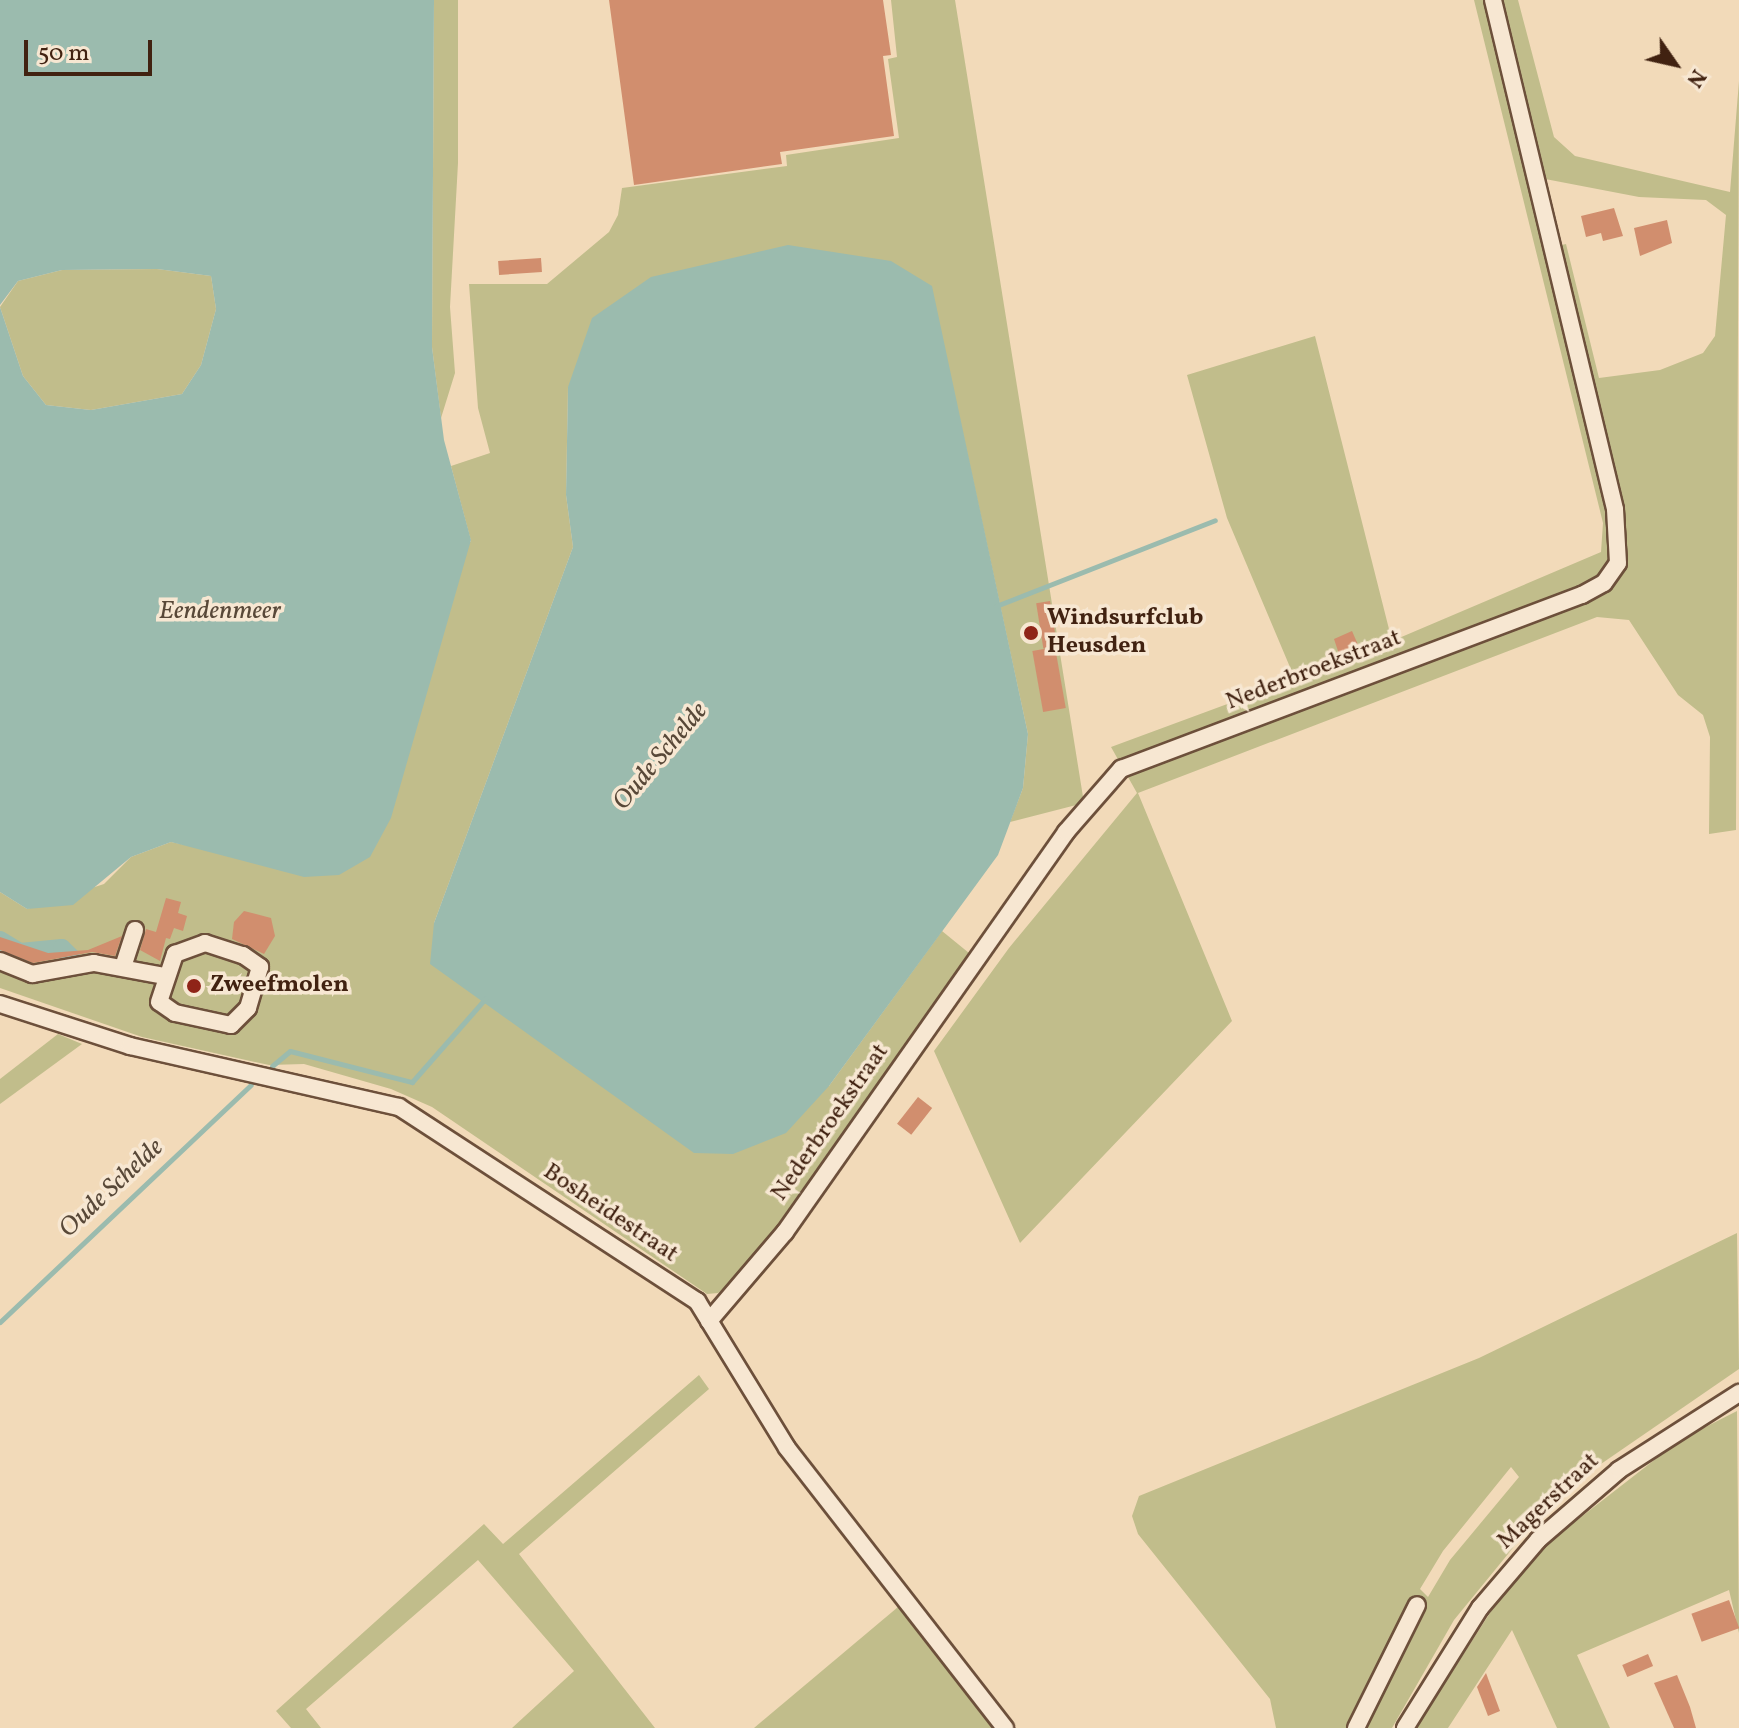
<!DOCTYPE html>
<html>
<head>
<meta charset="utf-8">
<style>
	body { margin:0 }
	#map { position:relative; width:1739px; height:1728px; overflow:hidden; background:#f2dab9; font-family:Vollkorn,serif }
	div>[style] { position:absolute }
	.green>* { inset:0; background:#c1bd8b }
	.water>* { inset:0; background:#9bbbae }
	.stream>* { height:5px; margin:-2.5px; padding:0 2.5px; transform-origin:2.5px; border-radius:2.5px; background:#9bbbae }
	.canal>* { height:18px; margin:-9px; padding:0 9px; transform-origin:9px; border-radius:9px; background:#9bbbae }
	.building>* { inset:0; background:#d18e6e; transform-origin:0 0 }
	.roads { filter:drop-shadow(2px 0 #6d503b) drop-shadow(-2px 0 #6d503b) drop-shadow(0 2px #6d503b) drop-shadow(0 -2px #6d503b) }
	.street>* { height:16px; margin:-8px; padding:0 8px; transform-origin:8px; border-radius:8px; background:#f7e7d2 }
	.dots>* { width:22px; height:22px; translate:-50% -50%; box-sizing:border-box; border:4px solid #f7e7d2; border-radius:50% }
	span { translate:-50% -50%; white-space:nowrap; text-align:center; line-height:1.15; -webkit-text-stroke:7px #f7e7d2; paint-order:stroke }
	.poi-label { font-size:24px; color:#412211; font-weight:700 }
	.left { translate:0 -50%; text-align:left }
	.street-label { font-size:24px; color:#412211 }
	.water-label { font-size:26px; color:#584838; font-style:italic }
	.north { position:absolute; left:1635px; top:24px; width:80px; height:80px; -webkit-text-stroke:6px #f7e7d2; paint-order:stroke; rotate:124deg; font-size:22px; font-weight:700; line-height:32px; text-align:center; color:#412211 }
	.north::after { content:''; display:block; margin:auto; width:28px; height:36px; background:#412211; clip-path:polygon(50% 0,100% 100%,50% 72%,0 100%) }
	.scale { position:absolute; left:24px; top:40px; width:128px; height:36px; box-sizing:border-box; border:4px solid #412211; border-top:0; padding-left:10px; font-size:24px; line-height:28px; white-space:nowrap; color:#412211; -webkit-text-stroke:6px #f7e7d2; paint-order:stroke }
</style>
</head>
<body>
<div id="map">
	<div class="green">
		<i style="clip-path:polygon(434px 0,458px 0,458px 163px,450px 307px,455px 373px,441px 418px,432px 347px)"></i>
		<i style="clip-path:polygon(891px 0,955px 0,1084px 803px,1010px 822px,1023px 788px,1028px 734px,931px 286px,568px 387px,566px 495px,573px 547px,434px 923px,829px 1086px,942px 931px,969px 953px,790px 1211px,735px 1280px,718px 1293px,707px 1294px,432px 1107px,391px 1089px,304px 1064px,269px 1065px,142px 1037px,0 988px,0 892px,27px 909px,104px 884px,131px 857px,171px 842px,209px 850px,471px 541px,451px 466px,490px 453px,478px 408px,469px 284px,547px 284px,609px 232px,618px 215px,622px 188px,787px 166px,786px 155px,899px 138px,888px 59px,897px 57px)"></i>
		<i style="clip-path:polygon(1474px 0,1488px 0,1544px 249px,1566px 244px,1599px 378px,1660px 370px,1703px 353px,1715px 336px,1726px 215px,1706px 200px,1639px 197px,1540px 178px,1501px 0,1518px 0,1554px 137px,1575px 156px,1730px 192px,1739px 81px,1736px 830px,1709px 834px,1710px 737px,1703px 715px,1678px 695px,1629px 620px,1597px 617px,1138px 793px,1232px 1021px,1020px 1243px,934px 1051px,1009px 948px,1137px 793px,1111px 747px,1295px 679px,1227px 518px,1187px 375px,1315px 336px,1392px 641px,1601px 552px,1603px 523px)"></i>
		<i style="clip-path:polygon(157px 269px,211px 276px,216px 309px,201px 365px,182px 394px,91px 410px,46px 405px,23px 376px,0 307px,18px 281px,62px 270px)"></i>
		<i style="clip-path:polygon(58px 1034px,82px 1044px,0 1104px,0 1079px)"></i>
		<i style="clip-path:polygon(evenodd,1737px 1233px,1739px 1369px,1598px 1466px,1544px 1510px,1454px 1620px,1392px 1728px,1276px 1728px,1270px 1699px,1138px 1534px,1132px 1516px,1139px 1496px,1479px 1358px,1737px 1233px,1511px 1467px,1519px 1477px,1450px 1560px,1428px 1597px,1420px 1589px,1443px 1551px,1511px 1467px)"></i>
		<i style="clip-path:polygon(699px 1375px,709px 1389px,519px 1554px,655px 1728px,512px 1728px,574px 1671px,478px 1560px,306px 1709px,321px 1728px,291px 1728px,276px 1711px,484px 1524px,503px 1544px)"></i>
		<i style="clip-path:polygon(1737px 1411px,1739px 1633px,1729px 1590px,1577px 1655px,1610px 1728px,1557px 1728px,1512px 1630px,1448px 1728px,1416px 1728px,1506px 1588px,1549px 1542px,1680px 1440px)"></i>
		<i style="clip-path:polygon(898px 1607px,997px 1728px,754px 1728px)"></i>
	</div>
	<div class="water">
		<i style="clip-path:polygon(0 0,434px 0,432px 347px,444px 440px,471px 540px,391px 818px,370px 857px,339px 875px,304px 877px,171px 842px,131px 857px,73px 905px,27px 909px,0 892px,0 307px,23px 376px,46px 405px,91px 410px,182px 394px,201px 365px,216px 309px,211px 276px,157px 269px,62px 270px,18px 281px,0 305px)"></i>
		<i style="clip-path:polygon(788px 245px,891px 261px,932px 286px,1028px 734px,1023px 788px,998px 855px,829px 1086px,786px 1133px,733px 1154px,694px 1153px,430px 964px,434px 923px,573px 547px,566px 495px,568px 387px,592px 318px,651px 277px)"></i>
	</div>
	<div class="stream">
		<i style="left:996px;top:606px;width:235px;rotate:-21.4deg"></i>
		<i style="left:272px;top:1066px;width:23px;rotate:-40deg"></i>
		<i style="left:290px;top:1051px;width:126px;rotate:14.3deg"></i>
		<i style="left:412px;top:1082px;width:111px;rotate:-48.7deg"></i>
		<i style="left:0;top:1322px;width:345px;rotate:-43.4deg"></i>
	</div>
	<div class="canal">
		<i style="left:0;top:940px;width:23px;rotate:31deg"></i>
		<i style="left:20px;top:952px;width:42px;rotate:-5.4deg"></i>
		<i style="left:62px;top:948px;width:13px;rotate:45deg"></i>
	</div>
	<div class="building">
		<i style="clip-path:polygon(609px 0,883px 0,891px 55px,883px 56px,894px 136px,780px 152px,782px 164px,634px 185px)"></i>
		<i style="clip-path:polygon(1614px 208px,1623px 236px,1603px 241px,1601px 233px,1586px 237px,1581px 216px)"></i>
		<i style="clip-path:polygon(1667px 220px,1672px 243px,1640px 256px,1634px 228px)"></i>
		<i style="left:541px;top:258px;width:14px;height:43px;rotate:86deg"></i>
		<i style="left:1050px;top:601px;width:46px;height:14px;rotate:81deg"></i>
		<i style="clip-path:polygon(1352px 631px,1359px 647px,1339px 654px,1334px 639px)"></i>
		<i style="left:1055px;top:647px;width:62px;height:23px;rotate:80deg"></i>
		<i style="clip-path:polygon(166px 898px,181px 902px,178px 913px,187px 916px,183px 931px,174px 928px,170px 939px,166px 938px,160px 961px,140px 950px,146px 929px,156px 932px)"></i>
		<i style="clip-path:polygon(244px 911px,271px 918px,275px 936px,264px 954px,232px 939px,234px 922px)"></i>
		<i style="clip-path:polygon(122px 936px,115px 956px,92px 952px,33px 963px,0 950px,0 937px,48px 953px,88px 950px)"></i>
		<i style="left:918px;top:1097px;width:18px;height:34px;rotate:38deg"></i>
		<i style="left:1729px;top:1600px;width:30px;height:40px;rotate:70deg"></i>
		<i style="left:1648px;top:1654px;width:13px;height:28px;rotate:67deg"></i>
		<i style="clip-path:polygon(1486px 1673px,1500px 1711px,1488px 1716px,1477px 1687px)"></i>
		<i style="clip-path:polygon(1677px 1675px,1690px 1707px,1696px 1728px,1674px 1728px,1654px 1683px)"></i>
	</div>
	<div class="roads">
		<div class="street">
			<i style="left:205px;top:943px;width:40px;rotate:18deg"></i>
			<i style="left:243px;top:955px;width:21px;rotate:35deg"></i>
			<i style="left:260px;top:967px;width:43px;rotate:106.3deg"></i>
			<i style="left:248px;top:1008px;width:24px;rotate:135deg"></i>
			<i style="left:231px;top:1025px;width:57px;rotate:-167.9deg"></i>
			<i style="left:175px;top:1013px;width:19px;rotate:-145deg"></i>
			<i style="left:159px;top:1002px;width:51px;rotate:-71.6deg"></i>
			<i style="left:175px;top:954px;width:32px;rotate:-20deg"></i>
			<i style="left:0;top:961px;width:35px;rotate:22deg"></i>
			<i style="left:32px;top:974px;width:63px;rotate:-10.1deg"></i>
			<i style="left:94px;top:963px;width:71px;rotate:10.5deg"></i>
			<i style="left:123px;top:967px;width:39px;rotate:-72deg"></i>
			<i style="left:0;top:1004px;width:137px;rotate:17.9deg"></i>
			<i style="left:130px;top:1046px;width:276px;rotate:12.8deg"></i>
			<i style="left:399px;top:1107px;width:356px;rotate:33.1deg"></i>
			<i style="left:697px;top:1301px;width:172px;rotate:58.5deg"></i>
			<i style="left:787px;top:1448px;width:355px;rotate:52.1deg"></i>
			<i style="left:709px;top:1321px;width:117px;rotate:-49.5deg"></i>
			<i style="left:785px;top:1232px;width:489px;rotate:-54.9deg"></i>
			<i style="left:1066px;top:832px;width:84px;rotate:-48.9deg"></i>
			<i style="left:1121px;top:769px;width:493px;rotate:-20.7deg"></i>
			<i style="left:1582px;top:595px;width:25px;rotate:-29deg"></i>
			<i style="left:1604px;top:583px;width:24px;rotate:-55deg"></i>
			<i style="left:1618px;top:563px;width:54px;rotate:-93.2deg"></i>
			<i style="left:1615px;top:509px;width:523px;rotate:-103.48deg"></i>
			<i style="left:1356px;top:1728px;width:137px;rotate:-63.6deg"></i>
			<i style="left:1405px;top:1728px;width:142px;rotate:-58deg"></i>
			<i style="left:1480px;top:1608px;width:89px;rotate:-49.5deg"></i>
			<i style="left:1538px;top:1540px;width:107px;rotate:-40.8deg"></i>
			<i style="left:1619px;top:1470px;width:143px;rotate:-32.7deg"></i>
		</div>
	</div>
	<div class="dots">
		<i style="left:1031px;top:633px;background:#8f2418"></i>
		<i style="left:194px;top:986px;background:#8f2418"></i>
	</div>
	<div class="poi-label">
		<span class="left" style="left:1047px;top:633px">Windsurfclub<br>Heusden</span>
		<span class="left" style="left:210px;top:986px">Zweefmolen</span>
	</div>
	<div class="street-label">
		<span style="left:1314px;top:671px;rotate:-21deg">Nederbroekstraat</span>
		<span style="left:831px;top:1123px;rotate:-55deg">Nederbroekstraat</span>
		<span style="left:610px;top:1214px;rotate:34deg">Bosheidestraat</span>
		<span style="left:1549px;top:1502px;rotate:-43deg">Magerstraat</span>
	</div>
	<div class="water-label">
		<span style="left:220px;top:612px">Eendenmeer</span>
		<span style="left:661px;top:757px;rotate:-50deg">Oude Schelde</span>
		<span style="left:112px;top:1189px;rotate:-43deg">Oude Schelde</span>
	</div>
	<div class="north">N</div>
	<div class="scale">50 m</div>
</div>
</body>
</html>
